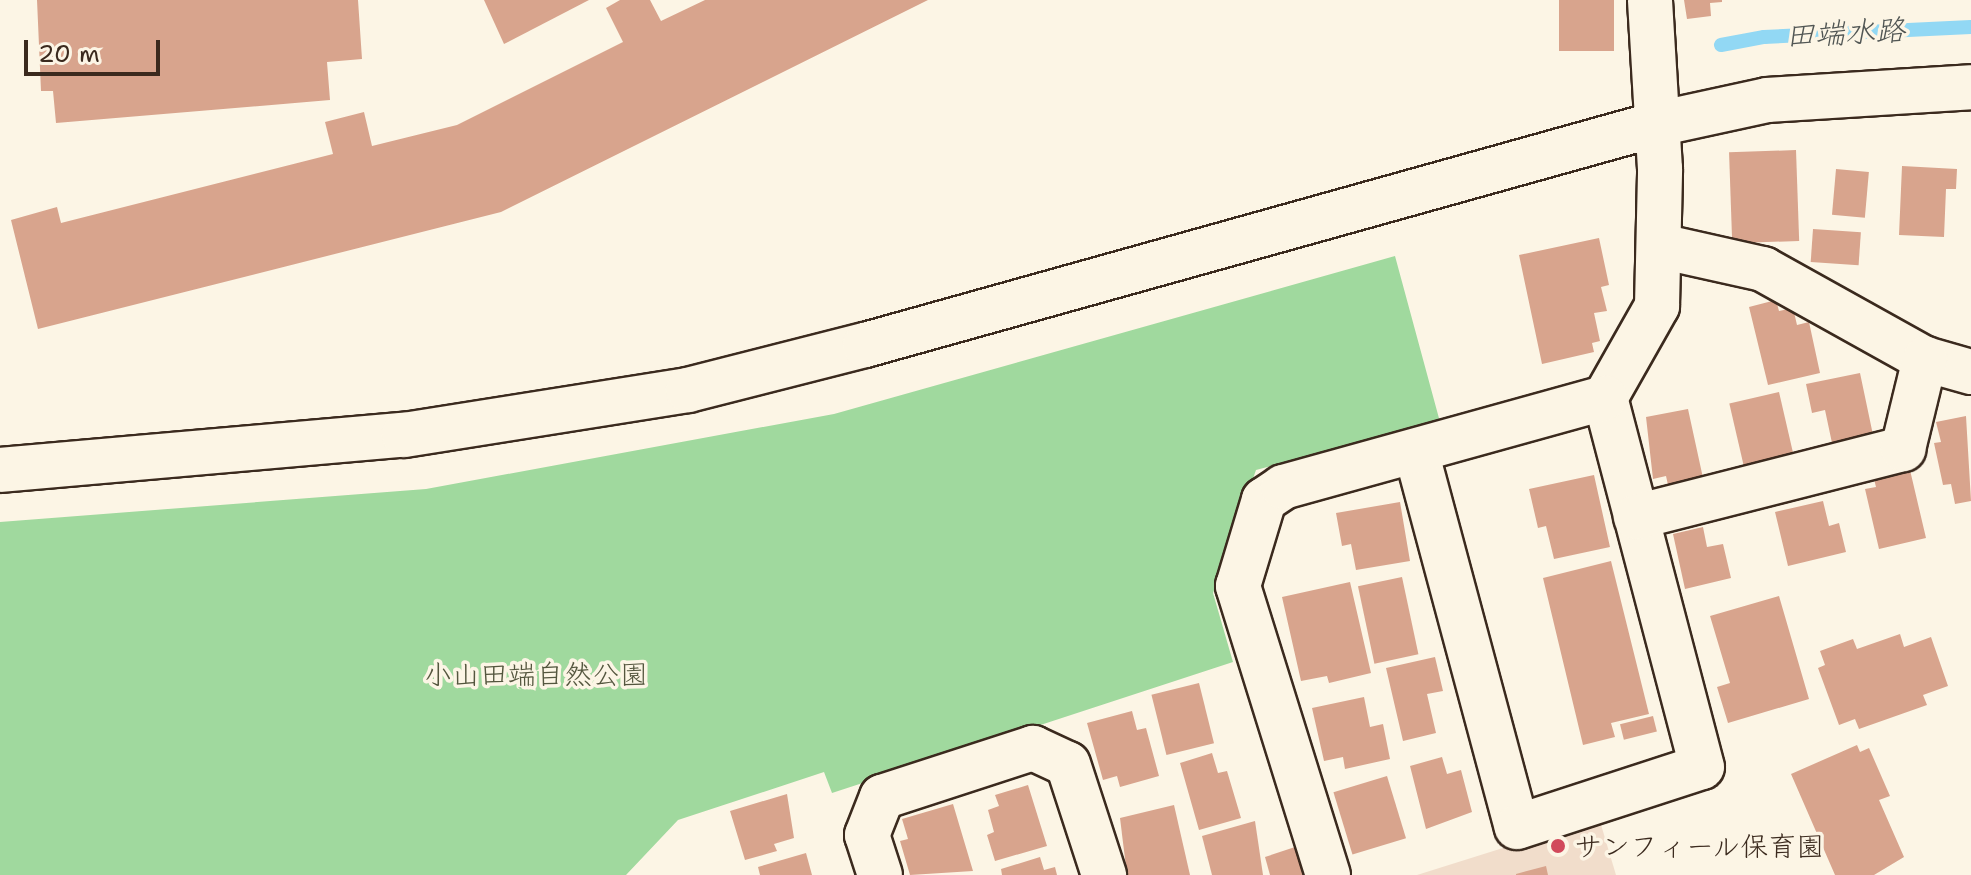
<!DOCTYPE html>
<html>
<head>
<meta charset="utf-8">
<style>
	body { margin:0 }
	#map { position:relative; width:1971px; height:875px; overflow:hidden; background:#fcf5e5; font-family:"Shantell Sans","Klee One",sans-serif }
	div>[style] { position:absolute }
	.built>* { inset:0; background:#f1ddcb }
	.green>* { inset:0; background:#a0d99e }
	.stream>* { height:14px; margin:-7px; padding:0 7px; transform-origin:7px; border-radius:7px; background:#92d8f4 }
	.building>* { inset:0; background:#d8a48d; transform-origin:0 0 }
	.roads { filter:drop-shadow(2px 0 #3b2a1e) drop-shadow(-2px 0 #3b2a1e) drop-shadow(0 2px #3b2a1e) drop-shadow(0 -2px #3b2a1e) }
	.minor>* { height:44px; margin:-22px; padding:0 22px; transform-origin:22px; border-radius:22px; background:#fcf5e5 }
	.tertiary>* { height:44px; margin:-22px; padding:0 22px; transform-origin:22px; border-radius:22px; background:#fcf5e5 }
	.dots>* { width:22px; height:22px; translate:-50% -50%; box-sizing:border-box; border:4px solid #fcf5e5; border-radius:50% }
	span { translate:-50% -50%; white-space:nowrap; text-align:center; line-height:1.15; -webkit-text-stroke:7px #fcf5e5; paint-order:stroke }
	.park-label { font-size:28px; color:#54563e }
	.poi-label { font-size:28px; color:#3b2a1e }
	.left { translate:0 -50%; text-align:left }
	.water-label { font-size:30px; color:#515654; font-style:italic }
	.scale { position:absolute; left:24px; top:40px; width:136px; height:36px; box-sizing:border-box; border:4px solid #3b2a1e; border-top:0; padding-left:10px; font-size:24px; line-height:28px; white-space:nowrap; color:#3b2a1e; -webkit-text-stroke:6px #fcf5e5; paint-order:stroke }
</style>
</head>
<body>
<div id="map">
	<div class="built">
		<i style="clip-path:polygon(1599px 818px,1616px 875px,1417px 875px)"></i>
	</div>
	<div class="green">
		<i style="clip-path:polygon(1395px 256px,1440px 422px,1256px 470px,1213px 593px,1233px 662px,832px 793px,824px 772px,678px 820px,626px 875px,0 875px,0 522px,426px 489px,834px 414px)"></i>
	</div>
	<div class="stream">
		<i style="left:1721px;top:45px;width:44px;rotate:-10.5deg"></i>
		<i style="left:1764px;top:37px;width:207px;rotate:-2.8deg"></i>
	</div>
	<div class="building">
		<i style="clip-path:polygon(37px 0,358px 0,362px 59px,327px 62px,330px 100px,56px 123px,53px 91px,41px 91px)"></i>
		<i style="clip-path:polygon(484px 0,589px 0,504px 44px)"></i>
		<i style="clip-path:polygon(620px 0,650px 0,661px 21px,705px 0,928px 0,501px 212px,38px 329px,11px 220px,57px 207px,61px 223px,333px 154px,325px 122px,364px 112px,372px 146px,457px 125px,623px 42px,606px 8px)"></i>
		<i style="left:1559px;top:0;width:55px;height:51px"></i>
		<i style="clip-path:polygon(1684px 0,1722px 0,1722px 2px,1710px 3px,1711px 16px,1687px 19px)"></i>
		<i style="left:1796px;top:150px;width:91px;height:67px;rotate:88deg"></i>
		<i style="clip-path:polygon(1902px 166px,1957px 169px,1956px 189px,1946px 189px,1944px 237px,1899px 235px)"></i>
		<i style="left:1836px;top:169px;width:33px;height:46px;rotate:5deg"></i>
		<i style="left:1813px;top:229px;width:48px;height:33px;rotate:4deg"></i>
		<i style="clip-path:polygon(1599px 238px,1609px 285px,1601px 287px,1607px 311px,1594px 313px,1600px 341px,1592px 343px,1594px 352px,1542px 364px,1519px 255px)"></i>
		<i style="clip-path:polygon(1776px 300px,1779px 311px,1793px 308px,1797px 325px,1809px 322px,1820px 373px,1768px 385px,1749px 307px)"></i>
		<i style="clip-path:polygon(1860px 373px,1873px 435px,1832px 443px,1825px 410px,1812px 413px,1806px 384px)"></i>
		<i style="left:1779px;top:392px;width:63px;height:51px;rotate:77deg"></i>
		<i style="clip-path:polygon(1688px 409px,1703px 478px,1668px 485px,1666px 476px,1653px 479px,1646px 417px)"></i>
		<i style="clip-path:polygon(1966px 416px,1971px 501px,1955px 504px,1951px 484px,1943px 485px,1934px 443px,1941px 442px,1936px 422px)"></i>
		<i style="clip-path:polygon(1910px 470px,1926px 538px,1879px 549px,1865px 489px,1876px 487px,1874px 479px)"></i>
		<i style="clip-path:polygon(1594px 475px,1610px 547px,1554px 559px,1546px 526px,1538px 528px,1529px 489px)"></i>
		<i style="clip-path:polygon(1823px 501px,1829px 526px,1839px 523px,1846px 552px,1788px 566px,1775px 512px)"></i>
		<i style="clip-path:polygon(1400px 502px,1410px 561px,1356px 570px,1351px 544px,1342px 546px,1336px 513px)"></i>
		<i style="clip-path:polygon(1703px 527px,1707px 547px,1723px 544px,1731px 578px,1685px 589px,1673px 534px)"></i>
		<i style="clip-path:polygon(1611px 561px,1649px 714px,1611px 723px,1615px 737px,1583px 745px,1543px 578px)"></i>
		<i style="left:1402px;top:577px;width:79px;height:45px;rotate:78deg"></i>
		<i style="clip-path:polygon(1350px 582px,1371px 673px,1329px 683px,1327px 676px,1301px 681px,1282px 597px)"></i>
		<i style="clip-path:polygon(1779px 596px,1809px 699px,1728px 723px,1717px 687px,1730px 683px,1710px 616px)"></i>
		<i style="clip-path:polygon(1900px 634px,1904px 647px,1931px 637px,1948px 686px,1923px 695px,1927px 705px,1859px 729px,1855px 719px,1839px 725px,1818px 668px,1825px 665px,1820px 651px,1853px 639px,1857px 649px)"></i>
		<i style="clip-path:polygon(1435px 657px,1443px 691px,1427px 694px,1436px 733px,1403px 741px,1386px 668px)"></i>
		<i style="left:1199px;top:683px;width:62px;height:49px;rotate:76deg"></i>
		<i style="clip-path:polygon(1364px 697px,1370px 727px,1383px 724px,1390px 759px,1345px 769px,1343px 757px,1324px 761px,1312px 708px)"></i>
		<i style="clip-path:polygon(1132px 711px,1137px 730px,1146px 728px,1159px 776px,1120px 787px,1117px 776px,1103px 780px,1087px 723px)"></i>
		<i style="left:1653px;top:716px;width:16px;height:34px;rotate:76deg"></i>
		<i style="clip-path:polygon(1857px 745px,1860px 752px,1869px 748px,1890px 796px,1879px 800px,1904px 857px,1874px 875px,1835px 875px,1791px 774px)"></i>
		<i style="clip-path:polygon(1212px 753px,1218px 773px,1227px 771px,1241px 818px,1199px 830px,1180px 763px)"></i>
		<i style="clip-path:polygon(1442px 757px,1447px 774px,1461px 770px,1472px 812px,1426px 829px,1410px 766px)"></i>
		<i style="left:1387px;top:776px;width:65px;height:56px;rotate:73deg"></i>
		<i style="clip-path:polygon(1028px 785px,1047px 846px,995px 861px,987px 835px,994px 832px,988px 810px,999px 806px,995px 795px)"></i>
		<i style="clip-path:polygon(787px 794px,794px 838px,774px 844px,777px 851px,745px 860px,730px 811px)"></i>
		<i style="clip-path:polygon(953px 804px,973px 871px,910px 875px,900px 841px,908px 839px,902px 819px)"></i>
		<i style="clip-path:polygon(1174px 805px,1190px 875px,1127px 875px,1120px 818px)"></i>
		<i style="clip-path:polygon(1255px 821px,1263px 875px,1212px 875px,1202px 836px)"></i>
		<i style="clip-path:polygon(1295px 847px,1304px 875px,1270px 875px,1265px 857px)"></i>
		<i style="clip-path:polygon(806px 853px,812px 875px,760px 875px,758px 867px)"></i>
		<i style="clip-path:polygon(1040px 857px,1044px 870px,1055px 867px,1057px 875px,1002px 875px,1001px 869px)"></i>
		<i style="clip-path:polygon(1546px 866px,1548px 875px,1516px 875px,1516px 874px)"></i>
	</div>
	<div class="roads">
		<div class="minor">
			<i style="left:1660px;top:246px;width:106px;rotate:12.6deg"></i>
			<i style="left:1763px;top:269px;width:185px;rotate:29.1deg"></i>
			<i style="left:1925px;top:359px;width:48px;rotate:15.8deg"></i>
			<i style="left:1416px;top:451px;width:389px;rotate:75deg"></i>
			<i style="left:1517px;top:827px;width:194px;rotate:-18deg"></i>
			<i style="left:1702px;top:767px;width:382px;rotate:-104.7deg"></i>
			<i style="left:1605px;top:398px;width:106px;rotate:-60.5deg"></i>
			<i style="left:1657px;top:306px;width:137px;rotate:-88.7deg"></i>
			<i style="left:1660px;top:169px;width:169px;rotate:-93.4deg"></i>
			<i style="left:1636px;top:517px;width:276px;rotate:-14.3deg"></i>
			<i style="left:1903px;top:449px;width:93px;rotate:-76.3deg"></i>
			<i style="left:880px;top:875px;width:42px;rotate:-108deg"></i>
			<i style="left:867px;top:835px;width:41px;rotate:-68.5deg"></i>
			<i style="left:882px;top:797px;width:159px;rotate:-18deg"></i>
			<i style="left:1033px;top:748px;width:38px;rotate:25deg"></i>
			<i style="left:1068px;top:764px;width:117px;rotate:72deg"></i>
			<i style="left:1328px;top:875px;width:303px;rotate:-107.3deg"></i>
			<i style="left:1238px;top:586px;width:90px;rotate:-73.2deg"></i>
			<i style="left:1264px;top:500px;width:23px;rotate:-34deg"></i>
			<i style="left:1283px;top:487px;width:334px;rotate:-15.5deg"></i>
		</div>
		<div class="tertiary">
			<i style="left:0;top:470px;width:406px;rotate:-5deg"></i>
			<i style="left:404px;top:435px;width:288px;rotate:-9deg"></i>
			<i style="left:688px;top:390px;width:183px;rotate:-14.3deg"></i>
			<i style="left:865px;top:345px;width:822px;rotate:-15.59deg"></i>
			<i style="left:1657px;top:124px;width:113px;rotate:-12.3deg"></i>
			<i style="left:1767px;top:100px;width:204px;rotate:-3.6deg"></i>
		</div>
	</div>
	<div class="dots">
		<i style="left:1558px;top:846px;background:#d1495b"></i>
	</div>
	<div class="park-label">
		<span style="left:536px;top:674px">小山田端自然公園</span>
	</div>
	<div class="poi-label">
		<span class="left" style="left:1574px;top:846px">サンフィール保育園</span>
	</div>
	<div class="water-label">
		<span style="left:1845px;top:33px;rotate:-3deg">田端水路</span>
	</div>
	<div class="scale">20 m</div>
</div>
</body>
</html>
